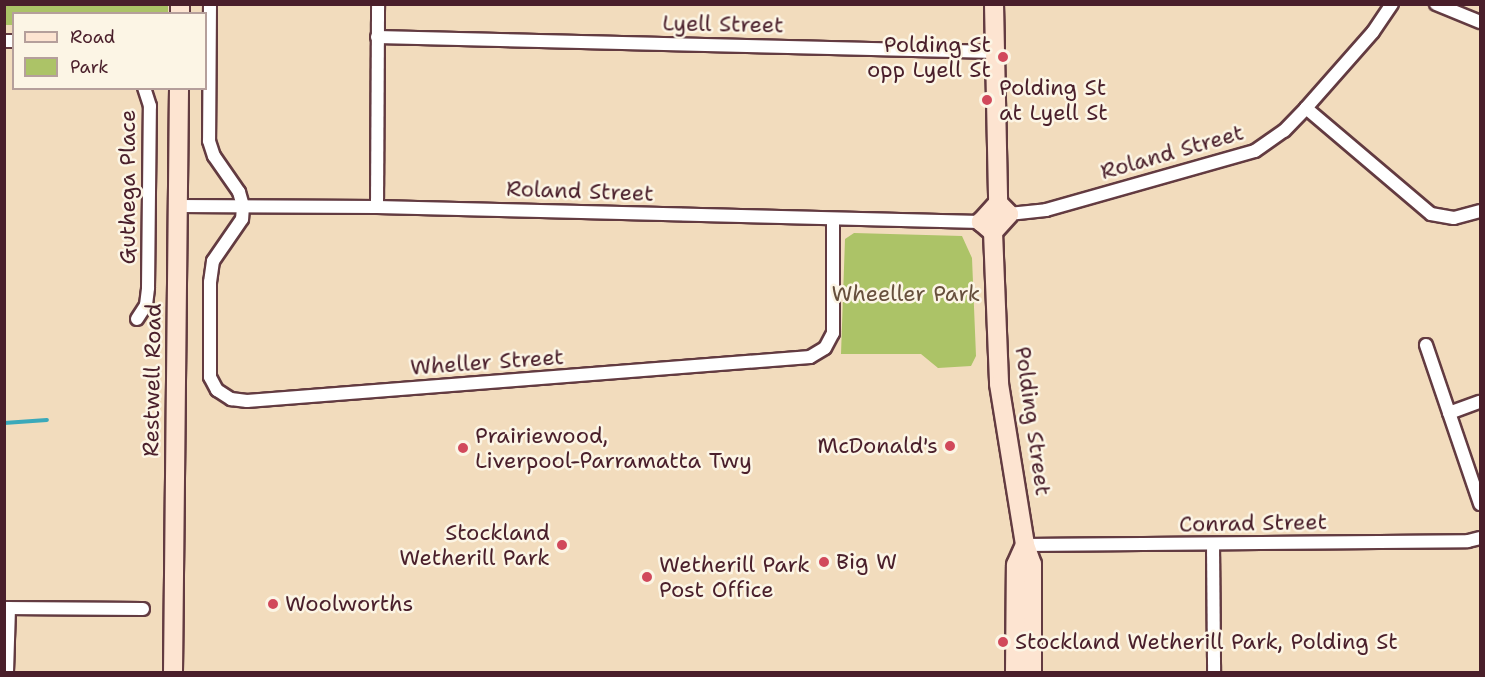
<!DOCTYPE html>
<html>
<head>
<meta charset="utf-8">
<style>
	body { margin:0 }
	#map { position:relative; width:1485px; height:677px; overflow:hidden; background:#f2dcbd; font-family:"Shantell Sans",sans-serif }
	div>[style] { position:absolute }
	.green>* { inset:0; background:#acc367 }
	.stream>* { height:4px; margin:-2px; padding:0 2px; transform-origin:2px; border-radius:2px; background:#3ba9ba }
	.roads { filter:drop-shadow(2px 0 #633b41) drop-shadow(-2px 0 #633b41) drop-shadow(0 2px #633b41) drop-shadow(0 -2px #633b41) }
	.minor>* { height:12px; margin:-6px; padding:0 6px; transform-origin:6px; border-radius:6px; background:#fff }
	.secondary>* { height:18px; margin:-9px; padding:0 9px; transform-origin:9px; border-radius:9px; background:#fde4d1 }
	.dots>* { width:16px; height:16px; translate:-50% -50%; box-sizing:border-box; border:3px solid #fcf5e5; border-radius:50% }
	span { translate:-50% -50%; white-space:nowrap; text-align:center; line-height:1.15; -webkit-text-stroke:5px #fcf5e5; paint-order:stroke }
	.street-label { font-size:22px; color:#4a1f2b }
	.poi-label { font-size:22px; color:#4a1f2b }
	.right { translate:-100% -50%; text-align:right }
	.left { translate:0 -50%; text-align:left }
	.park-label { font-size:22px; color:#67503d }
	.frame { position:absolute; inset:0; border:6px solid #4a1f2b; pointer-events:none }
	.legend { position:absolute; left:12px; top:12px; width:195px; height:78px; box-sizing:border-box; background:#fcf5e5; border:2px solid #b59f9b; margin:0; padding:8px 10px; list-style:none; font-size:18px; color:#4a1f2b }
	.legend li { display:flex; align-items:center; gap:12px; height:30px }
	.legend b { width:30px; border:2px solid #b59f9b }
</style>
</head>
<body>
<div id="map">
	<div class="green">
		<i style="clip-path:polygon(5px 4px,168px 5px,168px 13px,14px 14px,13px 25px,5px 25px)"></i>
		<i style="clip-path:polygon(854px 233px,962px 236px,972px 258px,976px 356px,971px 366px,938px 368px,921px 354px,841px 354px,845px 239px)"></i>
	</div>
	<div class="stream">
		<i style="left:4px;top:423px;width:43px;rotate:-4deg"></i>
	</div>
	<div class="roads">
		<div class="minor">
			<i style="left:210px;top:4px;width:137px;rotate:90.4deg"></i>
			<i style="left:209px;top:141px;width:16px;rotate:72deg"></i>
			<i style="left:214px;top:156px;width:44px;rotate:55.2deg"></i>
			<i style="left:239px;top:192px;width:15px;rotate:74deg"></i>
			<i style="left:243px;top:206px;width:13px;rotate:94deg"></i>
			<i style="left:242px;top:219px;width:51px;rotate:124.6deg"></i>
			<i style="left:213px;top:261px;width:21px;rotate:98deg"></i>
			<i style="left:210px;top:282px;width:95px;rotate:90deg"></i>
			<i style="left:210px;top:377px;width:15px;rotate:62deg"></i>
			<i style="left:217px;top:390px;width:17px;rotate:33deg"></i>
			<i style="left:231px;top:399px;width:16px;rotate:7deg"></i>
			<i style="left:247px;top:401px;width:565px;rotate:-4.47deg"></i>
			<i style="left:810px;top:357px;width:17px;rotate:-31deg"></i>
			<i style="left:825px;top:348px;width:17px;rotate:-62deg"></i>
			<i style="left:833px;top:333px;width:114px;rotate:-90deg"></i>
			<i style="left:1436px;top:4px;width:48px;rotate:22.2deg"></i>
			<i style="left:377px;top:37px;width:619px;rotate:1.39deg"></i>
			<i style="left:4px;top:41px;width:10px"></i>
			<i style="left:1306px;top:108px;width:164px;rotate:40.3deg"></i>
			<i style="left:1431px;top:214px;width:23px;rotate:10deg"></i>
			<i style="left:1454px;top:218px;width:27px;rotate:-15deg"></i>
			<i style="left:178px;top:206px;width:199px;rotate:0.3deg"></i>
			<i style="left:377px;top:207px;width:604px;rotate:1.42deg"></i>
			<i style="left:377px;top:207px;width:203px;rotate:-89.7deg"></i>
			<i style="left:1009px;top:214px;width:37px;rotate:-6deg"></i>
			<i style="left:1046px;top:210px;width:217px;rotate:-15.8deg"></i>
			<i style="left:1255px;top:151px;width:35px;rotate:-35deg"></i>
			<i style="left:1284px;top:131px;width:32px;rotate:-46deg"></i>
			<i style="left:1306px;top:108px;width:101px;rotate:-48.6deg"></i>
			<i style="left:1373px;top:32px;width:34px;rotate:-56deg"></i>
			<i style="left:137px;top:319px;width:17px;rotate:-57deg"></i>
			<i style="left:146px;top:305px;width:17px;rotate:-83deg"></i>
			<i style="left:148px;top:288px;width:182px;rotate:-89.4deg"></i>
			<i style="left:150px;top:106px;width:19px;rotate:-108deg"></i>
			<i style="left:1426px;top:345px;width:168px;rotate:71.2deg"></i>
			<i style="left:1449px;top:413px;width:33px;rotate:-20deg"></i>
			<i style="left:1025px;top:545px;width:443px;rotate:-0.5deg"></i>
			<i style="left:1468px;top:541px;width:12px;rotate:-14deg"></i>
			<i style="left:1213px;top:545px;width:127px;rotate:89.5deg"></i>
			<i style="left:4px;top:608px;width:139px;rotate:0.4deg"></i>
			<i style="left:7px;top:672px;width:64px;rotate:-88.2deg"></i>
		</div>
		<div class="secondary">
			<i style="left:994px;top:4px;width:199px;rotate:88.8deg"></i>
			<i style="left:180px;top:14px;width:10px;rotate:-90deg"></i>
			<i style="left:993px;top:232px;width:152px;rotate:87.7deg"></i>
			<i style="left:999px;top:384px;width:163px;rotate:80.8deg"></i>
			<i style="left:1025px;top:545px;width:20px;rotate:70deg"></i>
			<i style="left:1032px;top:564px;width:108px;rotate:90deg"></i>
			<i style="left:993px;top:232px;width:16px;rotate:-140deg"></i>
			<i style="left:981px;top:222px;width:25px;rotate:-48deg"></i>
			<i style="left:993px;top:232px;width:24px;rotate:-48deg"></i>
			<i style="left:1009px;top:214px;width:16px;rotate:-135deg"></i>
			<i style="left:173px;top:672px;width:584px;rotate:-89.41deg"></i>
			<i style="left:1015px;top:672px;width:107px;rotate:-89.5deg"></i>
			<i style="left:1016px;top:565px;width:22px;rotate:-66deg"></i>
		</div>
	</div>
	<div class="dots">
		<i style="left:1003px;top:57px;background:#d1495b"></i>
		<i style="left:987px;top:100px;background:#d1495b"></i>
		<i style="left:950px;top:446px;background:#d1495b"></i>
		<i style="left:463px;top:448px;background:#d1495b"></i>
		<i style="left:562px;top:545px;background:#d1495b"></i>
		<i style="left:824px;top:562px;background:#d1495b"></i>
		<i style="left:647px;top:577px;background:#d1495b"></i>
		<i style="left:273px;top:604px;background:#d1495b"></i>
		<i style="left:1003px;top:642px;background:#d1495b"></i>
	</div>
	<div class="street-label">
		<span style="left:723px;top:24px;rotate:1deg">Lyell Street</span>
		<span style="left:1172px;top:152px;rotate:-16deg">Roland Street</span>
		<span style="left:128px;top:187px;rotate:-90deg">Guthega Place</span>
		<span style="left:580px;top:191px;rotate:2deg">Roland Street</span>
		<span style="left:487px;top:362px;rotate:-4deg">Wheller Street</span>
		<span style="left:152px;top:380px;rotate:-89deg">Restwell Road</span>
		<span style="left:1033px;top:421px;rotate:82deg">Polding Street</span>
		<span style="left:1253px;top:523px;rotate:-1deg">Conrad Street</span>
	</div>
	<div class="poi-label">
		<span class="right" style="left:991px;top:57px">Polding St<br>opp Lyell St</span>
		<span class="left" style="left:999px;top:100px">Polding St<br>at Lyell St</span>
		<span class="left" style="left:475px;top:448px">Prairiewood,<br>Liverpool-Parramatta Twy</span>
		<span class="right" style="left:938px;top:446px">McDonald's</span>
		<span class="right" style="left:550px;top:545px">Stockland<br>Wetherill Park</span>
		<span class="left" style="left:836px;top:562px">Big W</span>
		<span class="left" style="left:659px;top:577px">Wetherill Park<br>Post Office</span>
		<span class="left" style="left:285px;top:604px">Woolworths</span>
		<span class="left" style="left:1015px;top:642px">Stockland Wetherill Park, Polding St</span>
	</div>
	<div class="park-label">
		<span style="left:906px;top:294px">Wheeller Park</span>
	</div>
	<div class="frame"></div>
	<ul class="legend">
	<li><b style="height:8px;background:#fde4d1"></b>Road</li>
	<li><b style="height:16px;background:#acc367"></b>Park</li>
	</ul>
</div>
</body>
</html>
